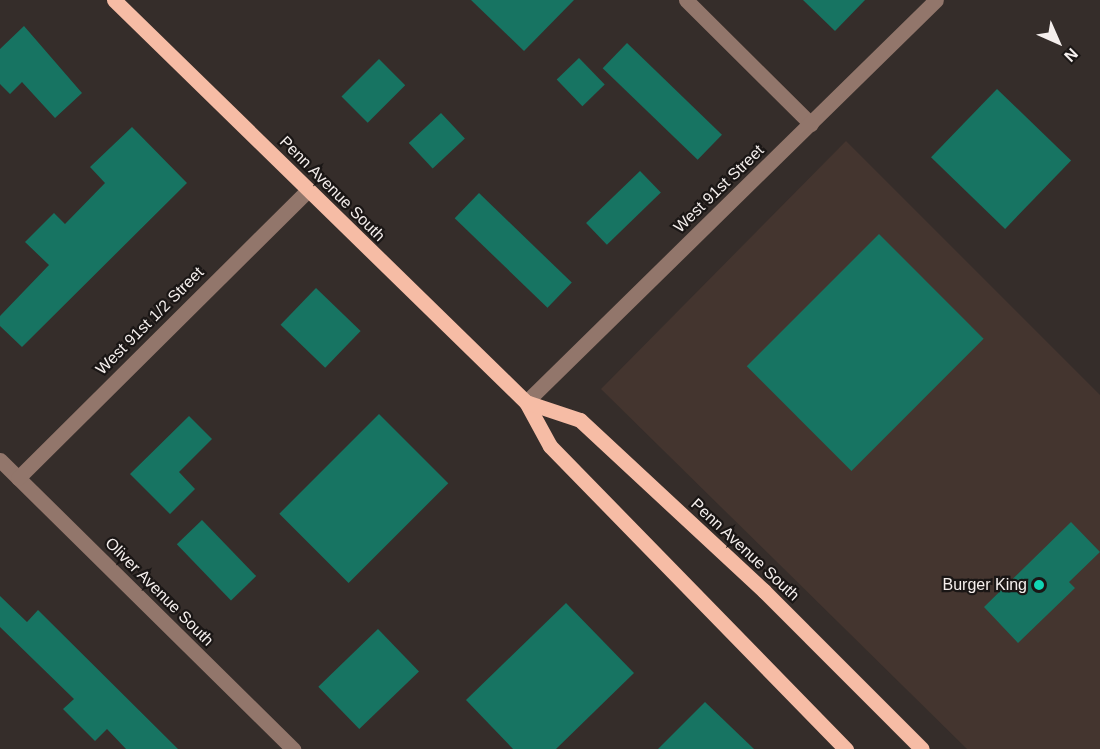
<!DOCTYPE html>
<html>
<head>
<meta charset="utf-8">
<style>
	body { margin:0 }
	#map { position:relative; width:1100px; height:749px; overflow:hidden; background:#352d2a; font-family:Helvetica,sans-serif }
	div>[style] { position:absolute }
	.built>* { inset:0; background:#44352f }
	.building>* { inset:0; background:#177462; transform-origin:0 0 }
	.minor>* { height:15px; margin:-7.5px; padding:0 7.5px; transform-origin:7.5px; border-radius:7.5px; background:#92766b }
	.major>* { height:15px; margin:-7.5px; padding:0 7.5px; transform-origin:7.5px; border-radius:7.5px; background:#f6bca5 }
	.dots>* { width:16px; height:16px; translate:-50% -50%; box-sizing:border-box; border:3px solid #1a1615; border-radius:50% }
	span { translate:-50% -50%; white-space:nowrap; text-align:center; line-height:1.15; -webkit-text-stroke:4.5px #1a1615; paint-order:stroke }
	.street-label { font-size:16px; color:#f5efed }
	.poi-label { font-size:16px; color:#f5efed }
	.right { translate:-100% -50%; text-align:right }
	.north { position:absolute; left:1028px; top:12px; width:60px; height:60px; -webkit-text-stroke:4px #1a1615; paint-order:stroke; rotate:135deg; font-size:16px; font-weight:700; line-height:24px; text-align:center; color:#f5efed }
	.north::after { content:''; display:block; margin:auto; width:21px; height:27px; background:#f5efed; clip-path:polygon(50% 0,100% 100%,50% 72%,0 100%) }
</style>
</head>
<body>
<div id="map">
	<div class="built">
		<i style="clip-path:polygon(846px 141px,1100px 395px,1100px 749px,967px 749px,601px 389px)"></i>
	</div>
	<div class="building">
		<i style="clip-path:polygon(471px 0,574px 0,524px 51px)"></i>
		<i style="clip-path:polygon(803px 0,865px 0,835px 31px)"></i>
		<i style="clip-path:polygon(24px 26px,82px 93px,55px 118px,22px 82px,10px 94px,0 84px,0 49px)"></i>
		<i style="left:627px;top:43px;width:132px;height:35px;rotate:44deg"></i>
		<i style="left:579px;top:58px;width:37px;height:31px;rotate:46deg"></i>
		<i style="left:379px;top:59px;width:37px;height:53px;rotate:45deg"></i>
		<i style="left:997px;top:89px;width:103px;height:95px;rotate:44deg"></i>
		<i style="left:441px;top:113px;width:35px;height:44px;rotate:47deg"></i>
		<i style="clip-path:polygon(132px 127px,187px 183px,22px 347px,0 326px,0 316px,49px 265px,25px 242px,54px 213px,65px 224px,105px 183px,90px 167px)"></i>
		<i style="left:640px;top:171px;width:30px;height:75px;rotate:46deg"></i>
		<i style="left:479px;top:193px;width:129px;height:35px;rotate:44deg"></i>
		<i style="left:879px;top:234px;width:148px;height:187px;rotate:45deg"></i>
		<i style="left:316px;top:288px;width:62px;height:51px;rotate:44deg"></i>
		<i style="left:379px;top:414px;width:98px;height:141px;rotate:45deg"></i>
		<i style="clip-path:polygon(189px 416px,212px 439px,179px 472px,195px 489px,170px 514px,130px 474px)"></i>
		<i style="left:202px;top:520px;width:78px;height:35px;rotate:46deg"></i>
		<i style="clip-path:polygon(1071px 522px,1100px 552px,1069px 582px,1075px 588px,1018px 643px,984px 607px)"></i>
		<i style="clip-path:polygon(0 596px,27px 622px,38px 610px,178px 749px,126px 749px,107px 729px,95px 741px,63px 709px,74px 699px,0 627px)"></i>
		<i style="clip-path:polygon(566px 603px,634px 673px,556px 749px,513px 749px,466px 700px)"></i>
		<i style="left:378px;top:629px;width:59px;height:83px;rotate:46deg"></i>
		<i style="clip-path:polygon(705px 702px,754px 749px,658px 749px)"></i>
	</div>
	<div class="minor">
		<i style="left:686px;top:0;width:176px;rotate:44.8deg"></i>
		<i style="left:526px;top:402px;width:574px;rotate:-44.44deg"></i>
		<i style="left:0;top:460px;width:412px;rotate:44.6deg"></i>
		<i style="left:18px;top:478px;width:409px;rotate:-44.8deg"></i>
	</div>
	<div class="major">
		<i style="left:114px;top:0;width:576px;rotate:44.3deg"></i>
		<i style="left:526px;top:402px;width:50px;rotate:61.4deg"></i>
		<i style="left:550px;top:446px;width:424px;rotate:45.7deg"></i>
		<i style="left:526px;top:402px;width:57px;rotate:18.4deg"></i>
		<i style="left:580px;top:420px;width:251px;rotate:42.9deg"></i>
		<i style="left:764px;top:591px;width:223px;rotate:45deg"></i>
	</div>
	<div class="dots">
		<i style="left:1039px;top:585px;background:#11d5b4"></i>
	</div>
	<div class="street-label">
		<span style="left:332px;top:189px;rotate:45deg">Penn Avenue South</span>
		<span style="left:719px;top:189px;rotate:-44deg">West 91st Street</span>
		<span style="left:150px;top:321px;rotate:-45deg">West 91st 1/2 Street</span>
		<span style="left:745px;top:550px;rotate:43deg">Penn Avenue South</span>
		<span style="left:159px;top:592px;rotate:45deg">Oliver Avenue South</span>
	</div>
	<div class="poi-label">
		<span class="right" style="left:1027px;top:585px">Burger King</span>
	</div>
	<div class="north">N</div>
</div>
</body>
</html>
